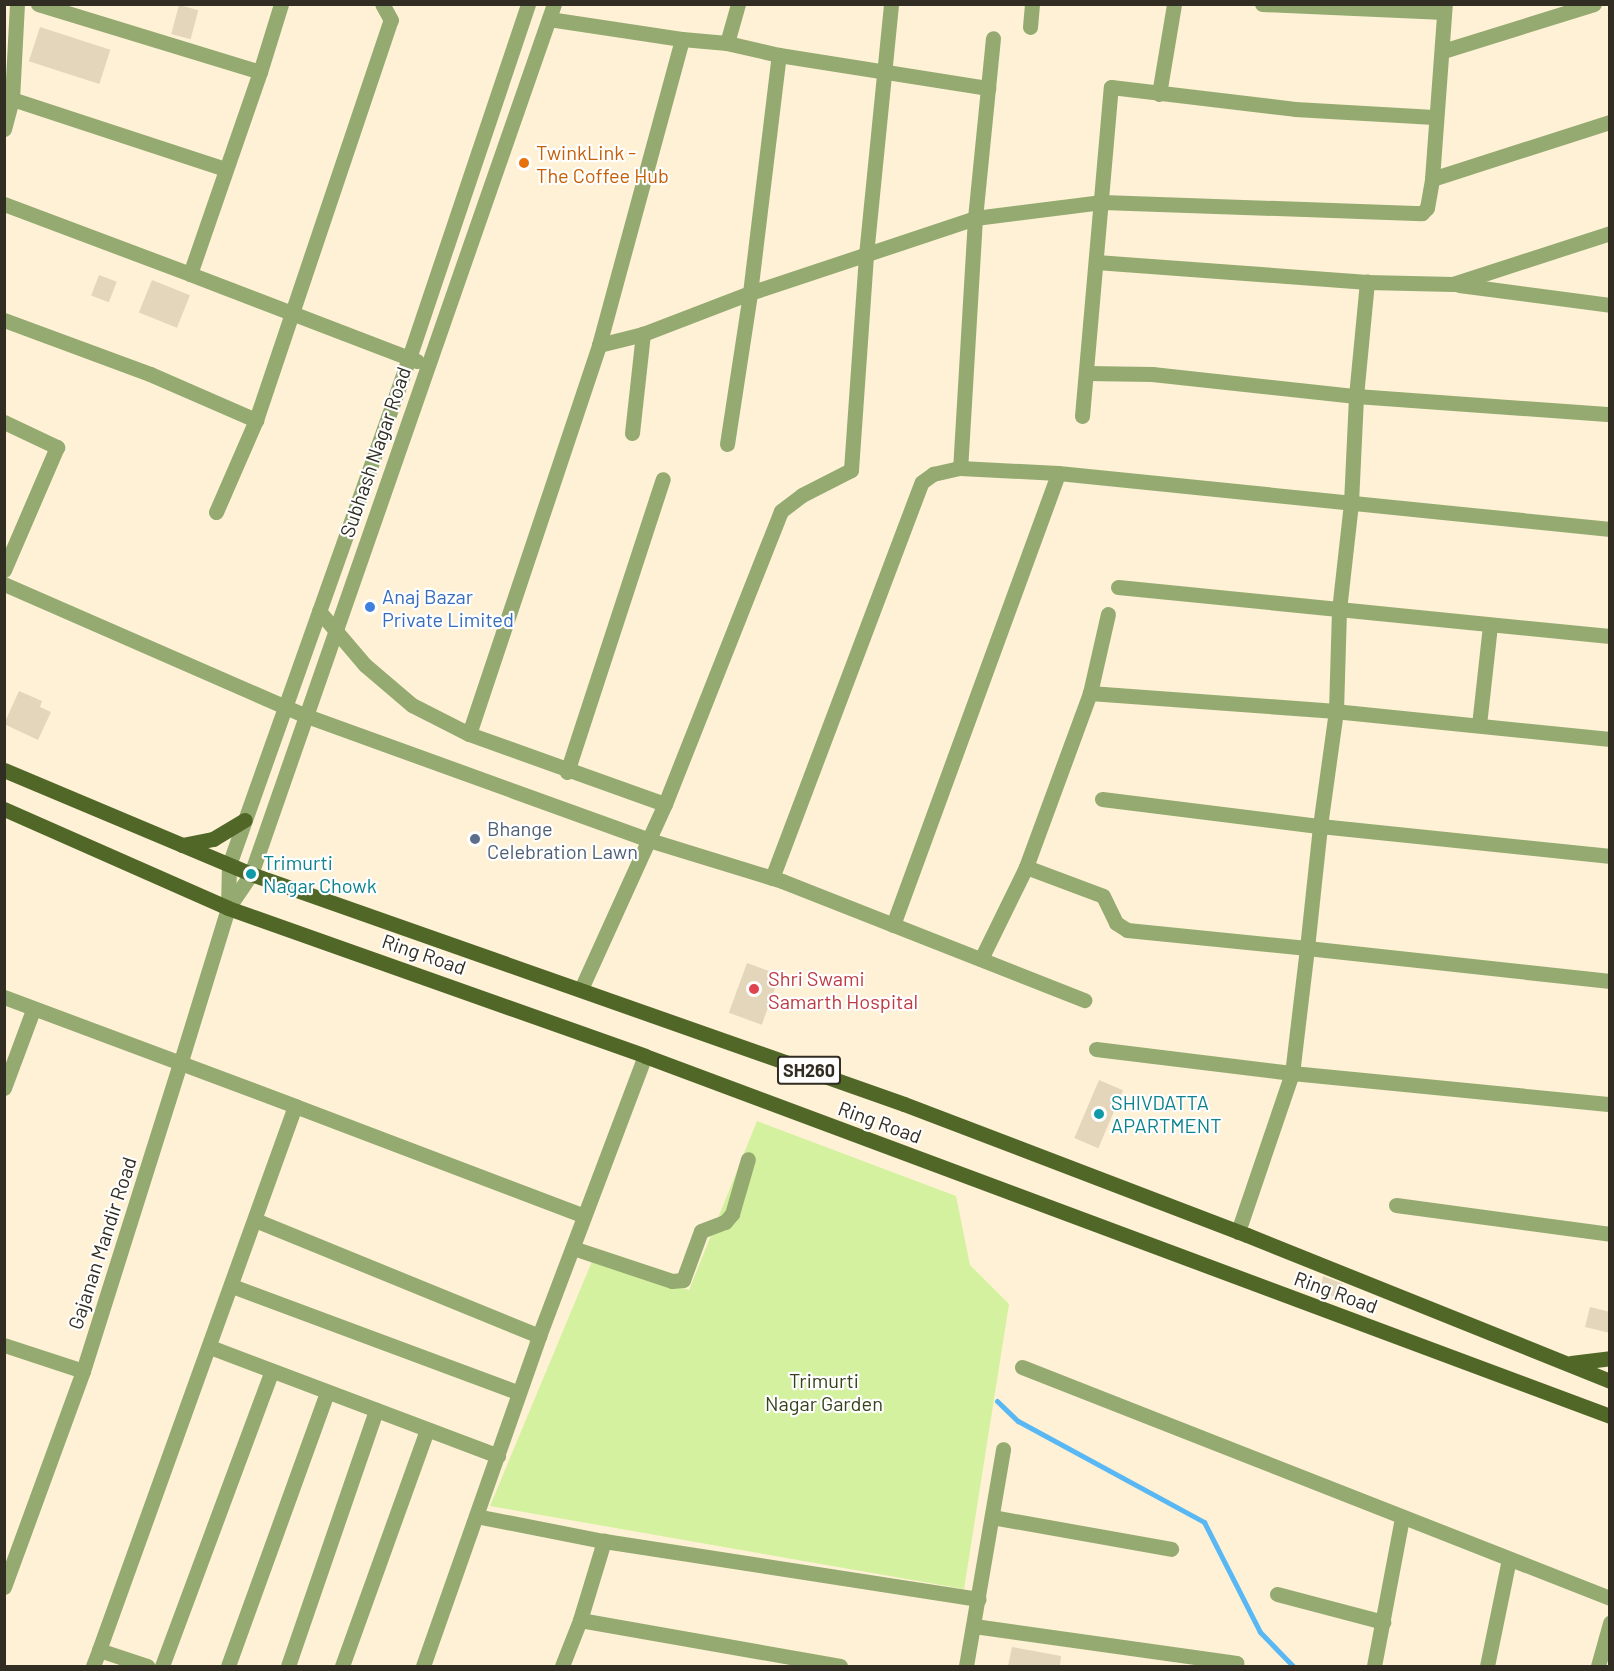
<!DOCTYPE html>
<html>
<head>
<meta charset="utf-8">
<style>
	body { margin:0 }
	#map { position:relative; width:1614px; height:1671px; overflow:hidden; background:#fef1d5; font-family:Barlow,sans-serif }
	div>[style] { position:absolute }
	.green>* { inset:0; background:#d4f19f }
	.stream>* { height:5px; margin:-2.5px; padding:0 2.5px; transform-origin:2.5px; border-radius:2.5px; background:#59b8f3 }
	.building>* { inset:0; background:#e3d6bb; transform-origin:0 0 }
	.minor>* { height:15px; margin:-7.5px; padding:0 7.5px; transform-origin:7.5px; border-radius:7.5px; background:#94aa71 }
	.major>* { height:15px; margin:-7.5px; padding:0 7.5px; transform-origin:7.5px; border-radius:7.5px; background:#516728 }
	.dots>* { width:16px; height:16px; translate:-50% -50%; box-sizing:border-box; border:3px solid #fff; border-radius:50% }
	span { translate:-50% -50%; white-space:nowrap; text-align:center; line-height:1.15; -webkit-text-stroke:4.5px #fff; paint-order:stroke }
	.shield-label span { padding:2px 4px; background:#fff; border:2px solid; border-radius:4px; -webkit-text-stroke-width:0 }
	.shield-label { font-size:18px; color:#312d22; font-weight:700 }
	.food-label { font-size:20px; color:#c56008 }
	.left { translate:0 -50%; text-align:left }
	.street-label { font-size:20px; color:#312d22 }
	.shop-label { font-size:20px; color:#366cbe }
	.service-label { font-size:20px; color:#4e5e75 }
	.culture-label { font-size:20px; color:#0d838f }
	.health-label { font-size:20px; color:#be3a42 }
	.park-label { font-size:20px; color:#36421c }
	.frame { position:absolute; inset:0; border:6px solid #312d22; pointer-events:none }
</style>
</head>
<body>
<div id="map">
	<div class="green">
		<i style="clip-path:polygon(757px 1121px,956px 1196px,970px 1265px,1009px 1304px,964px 1589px,490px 1506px,593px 1259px,689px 1290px)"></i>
	</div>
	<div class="stream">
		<i style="left:997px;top:1401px;width:29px;rotate:44deg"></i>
		<i style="left:1018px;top:1421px;width:212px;rotate:28.5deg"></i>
		<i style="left:1204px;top:1522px;width:123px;rotate:63deg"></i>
		<i style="left:1260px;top:1632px;width:47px;rotate:45.9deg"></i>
	</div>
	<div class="building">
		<i style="left:179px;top:5px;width:20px;height:30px;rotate:15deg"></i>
		<i style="left:40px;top:27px;width:74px;height:36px;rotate:18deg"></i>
		<i style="left:99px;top:275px;width:19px;height:22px;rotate:21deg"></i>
		<i style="left:152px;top:280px;width:41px;height:35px;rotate:22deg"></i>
		<i style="clip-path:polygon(19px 691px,42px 701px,40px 707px,51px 712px,38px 740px,4px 724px)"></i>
		<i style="left:747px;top:963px;width:35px;height:53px;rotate:20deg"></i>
		<i style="left:1099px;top:1080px;width:26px;height:63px;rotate:23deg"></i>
		<i style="clip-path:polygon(1323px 1276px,1343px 1284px,1341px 1297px,1320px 1295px)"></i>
		<i style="clip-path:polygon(1590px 1307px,1610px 1312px,1610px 1333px,1585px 1327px)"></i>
		<i style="clip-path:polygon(1012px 1647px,1061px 1656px,1060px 1666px,1008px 1666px)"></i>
	</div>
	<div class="minor">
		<i style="left:38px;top:4px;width:232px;rotate:17deg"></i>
		<i style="left:260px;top:72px;width:71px;rotate:-72.8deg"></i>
		<i style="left:1262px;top:4px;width:182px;rotate:2.5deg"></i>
		<i style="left:549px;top:19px;width:134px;rotate:8.6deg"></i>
		<i style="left:1030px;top:27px;width:23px;rotate:-85deg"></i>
		<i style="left:1443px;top:51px;width:158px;rotate:-17.3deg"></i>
		<i style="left:779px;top:55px;width:212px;rotate:9deg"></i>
		<i style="left:988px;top:88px;width:131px;rotate:95.7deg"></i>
		<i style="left:975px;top:218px;width:250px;rotate:93.4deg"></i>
		<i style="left:988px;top:88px;width:50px;rotate:-84.3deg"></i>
		<i style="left:1159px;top:94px;width:91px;rotate:-80.5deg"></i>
		<i style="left:12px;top:99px;width:224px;rotate:18.2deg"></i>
		<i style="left:4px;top:129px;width:31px;rotate:-75deg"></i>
		<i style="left:12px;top:99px;width:95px;rotate:-87deg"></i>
		<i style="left:1432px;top:179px;width:175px;rotate:-85.8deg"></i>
		<i style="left:4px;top:204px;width:199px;rotate:20.6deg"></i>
		<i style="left:190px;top:274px;width:214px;rotate:-70.9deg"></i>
		<i style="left:1096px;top:262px;width:272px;rotate:4.2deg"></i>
		<i style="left:190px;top:274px;width:243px;rotate:21deg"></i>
		<i style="left:1459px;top:285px;width:152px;rotate:7.5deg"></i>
		<i style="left:4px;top:320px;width:156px;rotate:20.3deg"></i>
		<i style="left:150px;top:374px;width:116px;rotate:23.5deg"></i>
		<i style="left:256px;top:420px;width:422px;rotate:-71.4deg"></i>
		<i style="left:391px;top:20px;width:18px;rotate:-119deg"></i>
		<i style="left:599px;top:345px;width:317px;rotate:-74.8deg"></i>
		<i style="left:682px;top:39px;width:45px;rotate:5.1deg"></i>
		<i style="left:727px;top:43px;width:41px;rotate:-74.2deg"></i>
		<i style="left:1086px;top:373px;width:66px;rotate:0.9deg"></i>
		<i style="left:1152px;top:374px;width:205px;rotate:6.2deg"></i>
		<i style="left:1356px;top:396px;width:255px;rotate:4.1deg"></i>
		<i style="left:1082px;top:416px;width:330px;rotate:-85deg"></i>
		<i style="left:1111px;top:87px;width:185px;rotate:6.8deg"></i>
		<i style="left:1295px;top:109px;width:139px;rotate:3.3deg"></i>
		<i style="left:4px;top:422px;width:59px;rotate:25.3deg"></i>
		<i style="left:57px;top:447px;width:134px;rotate:113.3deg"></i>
		<i style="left:632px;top:433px;width:100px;rotate:-83.7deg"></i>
		<i style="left:727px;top:444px;width:153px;rotate:-81.3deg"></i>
		<i style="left:750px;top:293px;width:240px;rotate:-83.1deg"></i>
		<i style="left:779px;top:55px;width:53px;rotate:-167deg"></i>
		<i style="left:216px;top:512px;width:100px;rotate:-66.5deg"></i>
		<i style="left:4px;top:584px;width:327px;rotate:23.6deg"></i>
		<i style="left:304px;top:715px;width:367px;rotate:19.9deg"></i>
		<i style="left:649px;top:840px;width:139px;rotate:17.1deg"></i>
		<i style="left:782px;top:881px;width:325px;rotate:21.5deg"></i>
		<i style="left:1118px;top:587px;width:494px;rotate:5.7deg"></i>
		<i style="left:319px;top:611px;width:71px;rotate:49.6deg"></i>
		<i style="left:365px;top:665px;width:62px;rotate:40.4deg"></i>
		<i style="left:412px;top:705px;width:64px;rotate:27deg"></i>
		<i style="left:469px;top:734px;width:410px;rotate:-71.5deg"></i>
		<i style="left:599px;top:345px;width:45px;rotate:-14deg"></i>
		<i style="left:643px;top:334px;width:115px;rotate:-21deg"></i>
		<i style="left:750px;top:293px;width:237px;rotate:-18.4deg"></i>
		<i style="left:975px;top:218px;width:128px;rotate:-7.2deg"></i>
		<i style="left:1102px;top:202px;width:320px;rotate:2deg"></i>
		<i style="left:1422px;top:213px;width:7px;rotate:-45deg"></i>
		<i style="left:1427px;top:208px;width:29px;rotate:-80deg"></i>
		<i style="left:1432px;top:179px;width:187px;rotate:-17.8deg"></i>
		<i style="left:1090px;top:693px;width:81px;rotate:-77.2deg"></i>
		<i style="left:1479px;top:725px;width:101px;rotate:-83.7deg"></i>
		<i style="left:469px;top:734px;width:208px;rotate:19.7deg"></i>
		<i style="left:665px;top:804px;width:315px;rotate:-68.4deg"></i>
		<i style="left:781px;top:511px;width:26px;rotate:-37deg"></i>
		<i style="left:802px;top:495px;width:55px;rotate:-27deg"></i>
		<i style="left:851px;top:470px;width:216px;rotate:-86deg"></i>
		<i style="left:866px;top:255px;width:252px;rotate:-84.3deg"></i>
		<i style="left:1610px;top:739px;width:275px;rotate:-174.2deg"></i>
		<i style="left:1336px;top:711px;width:247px;rotate:-175.8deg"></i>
		<i style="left:1090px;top:693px;width:185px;rotate:110.2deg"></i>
		<i style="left:1026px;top:867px;width:82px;rotate:20.6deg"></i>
		<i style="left:1103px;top:896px;width:30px;rotate:64deg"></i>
		<i style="left:1116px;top:923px;width:13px;rotate:32deg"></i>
		<i style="left:1127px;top:930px;width:181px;rotate:5.7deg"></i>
		<i style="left:1307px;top:948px;width:123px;rotate:-83.9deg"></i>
		<i style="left:1320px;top:826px;width:292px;rotate:5.9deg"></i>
		<i style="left:567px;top:772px;width:308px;rotate:-71.9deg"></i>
		<i style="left:1102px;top:799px;width:220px;rotate:7.1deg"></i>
		<i style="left:1320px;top:826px;width:116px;rotate:-82.1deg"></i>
		<i style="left:1336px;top:711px;width:101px;rotate:-88.3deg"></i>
		<i style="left:1339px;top:610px;width:108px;rotate:-83.6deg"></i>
		<i style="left:1351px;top:503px;width:107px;rotate:-87.3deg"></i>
		<i style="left:1356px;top:396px;width:115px;rotate:-84.5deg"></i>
		<i style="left:1367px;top:282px;width:86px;rotate:1.3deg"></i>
		<i style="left:1453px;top:284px;width:165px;rotate:-18deg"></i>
		<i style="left:772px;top:878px;width:423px;rotate:-69.3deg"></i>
		<i style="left:922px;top:482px;width:14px;rotate:-36deg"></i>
		<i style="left:933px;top:474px;width:28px;rotate:-13deg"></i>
		<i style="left:960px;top:468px;width:98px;rotate:2.9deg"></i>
		<i style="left:1058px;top:473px;width:555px;rotate:5.79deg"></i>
		<i style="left:228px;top:908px;width:41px;rotate:-55.9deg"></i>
		<i style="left:251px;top:874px;width:921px;rotate:-70.8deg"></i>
		<i style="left:893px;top:925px;width:481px;rotate:-69.9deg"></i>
		<i style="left:981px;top:959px;width:102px;rotate:-63.9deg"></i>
		<i style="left:1610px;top:981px;width:305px;rotate:-173.8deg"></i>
		<i style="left:1307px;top:948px;width:126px;rotate:96.8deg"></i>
		<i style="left:1292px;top:1073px;width:320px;rotate:5.6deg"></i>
		<i style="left:581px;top:989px;width:203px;rotate:-65.6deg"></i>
		<i style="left:4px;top:997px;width:311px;rotate:20.5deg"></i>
		<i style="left:295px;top:1106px;width:578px;rotate:109.81deg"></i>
		<i style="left:1096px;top:1049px;width:197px;rotate:7deg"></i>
		<i style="left:1292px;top:1073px;width:168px;rotate:108.8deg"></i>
		<i style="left:4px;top:1088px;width:83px;rotate:-69.6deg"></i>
		<i style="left:295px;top:1106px;width:309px;rotate:20.8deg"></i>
		<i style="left:1396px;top:1205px;width:216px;rotate:7.7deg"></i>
		<i style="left:255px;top:1220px;width:307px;rotate:22.2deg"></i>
		<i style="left:573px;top:1248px;width:104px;rotate:18.4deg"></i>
		<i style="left:672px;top:1281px;width:11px;rotate:-5deg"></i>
		<i style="left:683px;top:1280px;width:52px;rotate:-69.8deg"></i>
		<i style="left:701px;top:1231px;width:26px;rotate:-21deg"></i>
		<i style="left:725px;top:1222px;width:11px;rotate:-49deg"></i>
		<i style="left:732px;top:1214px;width:57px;rotate:-73.8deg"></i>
		<i style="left:232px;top:1286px;width:306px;rotate:20.4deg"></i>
		<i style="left:4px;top:1345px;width:83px;rotate:18.2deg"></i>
		<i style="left:210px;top:1347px;width:308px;rotate:20.7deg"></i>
		<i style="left:1022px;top:1367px;width:632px;rotate:21.45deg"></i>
		<i style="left:476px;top:1516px;width:130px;rotate:11.1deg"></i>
		<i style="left:604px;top:1541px;width:379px;rotate:8.8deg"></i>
		<i style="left:992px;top:1517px;width:182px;rotate:10.1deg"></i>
		<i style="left:4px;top:1587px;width:230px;rotate:-69.9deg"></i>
		<i style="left:83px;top:1371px;width:325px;rotate:-72.5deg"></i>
		<i style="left:181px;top:1061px;width:160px;rotate:-72.9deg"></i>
		<i style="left:228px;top:908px;width:43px;rotate:-88.7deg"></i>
		<i style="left:229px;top:865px;width:538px;rotate:-70.45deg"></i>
		<i style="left:409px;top:358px;width:373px;rotate:-71.4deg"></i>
		<i style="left:1277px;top:1594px;width:110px;rotate:14.8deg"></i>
		<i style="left:580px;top:1620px;width:83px;rotate:-73.1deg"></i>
		<i style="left:974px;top:1626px;width:265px;rotate:8deg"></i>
		<i style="left:1236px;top:1663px;width:3px;rotate:108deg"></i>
		<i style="left:93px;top:1666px;width:17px;rotate:-69deg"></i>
		<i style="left:99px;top:1650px;width:51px;rotate:18.4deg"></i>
		<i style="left:162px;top:1666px;width:315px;rotate:-69.6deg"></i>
		<i style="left:228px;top:1666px;width:291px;rotate:-70.1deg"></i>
		<i style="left:288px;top:1666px;width:271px;rotate:-71deg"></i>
		<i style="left:342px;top:1666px;width:251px;rotate:-70.2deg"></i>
		<i style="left:423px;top:1666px;width:350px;rotate:-70.6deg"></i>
		<i style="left:539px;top:1336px;width:299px;rotate:-69.3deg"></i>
		<i style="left:562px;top:1666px;width:49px;rotate:-68.6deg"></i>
		<i style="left:580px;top:1620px;width:264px;rotate:10deg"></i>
		<i style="left:966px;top:1666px;width:220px;rotate:-80.3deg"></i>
		<i style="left:1374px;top:1666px;width:151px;rotate:-79.3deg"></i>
		<i style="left:1487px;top:1666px;width:109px;rotate:-78.4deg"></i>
		<i style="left:1598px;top:1666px;width:45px;rotate:-74.4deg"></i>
	</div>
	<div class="major">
		<i style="left:4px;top:770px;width:268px;rotate:22.8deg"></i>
		<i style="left:251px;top:874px;width:692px;rotate:19.4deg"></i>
		<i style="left:904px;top:1104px;width:367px;rotate:20.9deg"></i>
		<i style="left:1247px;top:1235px;width:391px;rotate:21.9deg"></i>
		<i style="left:4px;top:809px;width:245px;rotate:23.8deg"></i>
		<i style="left:228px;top:908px;width:442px;rotate:19.5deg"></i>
		<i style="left:645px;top:1056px;width:1030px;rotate:20.46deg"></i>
		<i style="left:182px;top:845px;width:32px;rotate:-11deg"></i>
		<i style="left:213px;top:839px;width:37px;rotate:-31deg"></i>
		<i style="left:1571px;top:1363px;width:39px;rotate:-7deg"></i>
	</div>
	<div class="dots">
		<i style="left:524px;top:163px;background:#e8710a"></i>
		<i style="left:370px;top:607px;background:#3f7fe0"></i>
		<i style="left:475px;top:839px;background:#5c6f8a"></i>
		<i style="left:251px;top:874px;background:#0f9aa8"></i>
		<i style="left:754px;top:989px;background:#e0444e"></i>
		<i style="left:1099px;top:1114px;background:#0f9aa8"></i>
	</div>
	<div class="shield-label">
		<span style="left:809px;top:1070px">SH260</span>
	</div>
	<div class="food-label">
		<span class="left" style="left:536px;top:164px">TwinkLink -<br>The Coffee Hub</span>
	</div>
	<div class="street-label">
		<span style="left:375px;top:452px;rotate:-71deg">Subhash Nagar Road</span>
		<span style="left:424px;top:954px;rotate:19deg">Ring Road</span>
		<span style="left:880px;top:1122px;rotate:20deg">Ring Road</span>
		<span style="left:102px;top:1243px;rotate:-72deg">Gajanan Mandir Road</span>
		<span style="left:1336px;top:1292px;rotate:20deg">Ring Road</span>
	</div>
	<div class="shop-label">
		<span class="left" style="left:382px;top:608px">Anaj Bazar<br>Private Limited</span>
	</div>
	<div class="service-label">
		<span class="left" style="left:487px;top:840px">Bhange<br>Celebration Lawn</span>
	</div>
	<div class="culture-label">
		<span class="left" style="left:263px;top:874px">Trimurti<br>Nagar Chowk</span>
		<span class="left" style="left:1111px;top:1114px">SHIVDATTA<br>APARTMENT</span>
	</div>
	<div class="health-label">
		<span class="left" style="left:768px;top:990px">Shri Swami<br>Samarth Hospital</span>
	</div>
	<div class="park-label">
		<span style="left:824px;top:1392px">Trimurti<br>Nagar Garden</span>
	</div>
	<div class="frame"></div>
</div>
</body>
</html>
